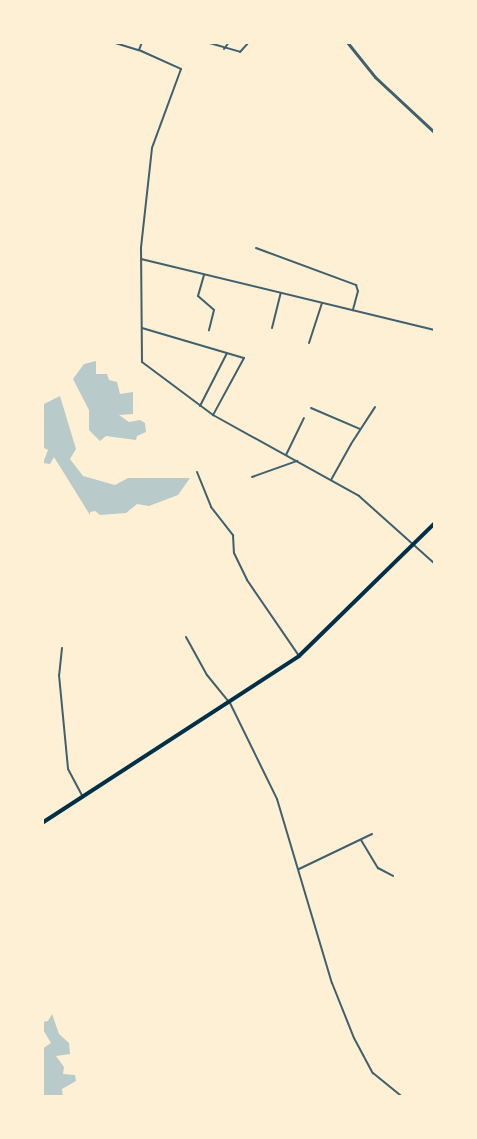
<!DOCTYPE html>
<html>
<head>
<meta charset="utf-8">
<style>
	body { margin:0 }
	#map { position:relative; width:477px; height:1139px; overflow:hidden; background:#fdf0d5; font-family:"Source Sans 3",sans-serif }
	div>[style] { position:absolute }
	.green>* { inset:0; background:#b9caca }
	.minor>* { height:2px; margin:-1px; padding:0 1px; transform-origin:1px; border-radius:1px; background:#3f606c }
	.tertiary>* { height:3px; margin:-1.5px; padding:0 1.5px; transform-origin:1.5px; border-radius:1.5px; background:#3f606c }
	.secondary>* { height:4px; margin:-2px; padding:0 2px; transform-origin:2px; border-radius:2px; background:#003049 }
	span { translate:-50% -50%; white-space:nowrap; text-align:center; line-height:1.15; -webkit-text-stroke:4.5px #fdf0d5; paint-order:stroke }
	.frame { position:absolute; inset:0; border:44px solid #fdf0d5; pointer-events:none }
</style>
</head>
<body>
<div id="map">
	<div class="green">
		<i style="clip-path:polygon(96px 361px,96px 374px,107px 374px,109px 380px,117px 382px,120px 394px,133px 392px,133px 414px,119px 415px,129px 422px,140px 420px,145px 423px,146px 432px,137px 436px,136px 440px,106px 436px,100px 441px,89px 430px,89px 410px,73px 379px,84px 364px)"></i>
		<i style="clip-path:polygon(60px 396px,76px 449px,70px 459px,83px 476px,115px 485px,128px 478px,190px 478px,178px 495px,149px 506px,137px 504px,126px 513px,100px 515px,95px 511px,90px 512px,90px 515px,54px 457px,50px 464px,43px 463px,48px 450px,42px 447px,42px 405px)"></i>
		<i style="clip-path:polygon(52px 1014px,59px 1034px,69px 1043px,70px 1054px,56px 1056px,64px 1067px,63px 1074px,75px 1075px,76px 1081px,62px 1089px,63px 1097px,42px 1097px,42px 1049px,51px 1043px,42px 1028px,42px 1022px,48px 1021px)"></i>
	</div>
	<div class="minor">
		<i style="left:112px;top:42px;width:28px;rotate:17deg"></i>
		<i style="left:139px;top:50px;width:46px;rotate:24.3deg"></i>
		<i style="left:181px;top:69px;width:84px;rotate:110.2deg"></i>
		<i style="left:152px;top:148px;width:100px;rotate:96.3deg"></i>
		<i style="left:141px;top:247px;width:115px;rotate:89.5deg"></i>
		<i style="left:142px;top:362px;width:89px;rotate:36.7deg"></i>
		<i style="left:213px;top:415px;width:167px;rotate:29deg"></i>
		<i style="left:359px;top:496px;width:102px;rotate:41.8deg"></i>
		<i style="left:206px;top:42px;width:35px;rotate:16deg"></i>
		<i style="left:240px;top:52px;width:13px;rotate:-48deg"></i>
		<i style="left:224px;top:49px;width:9px;rotate:-54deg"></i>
		<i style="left:139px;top:50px;width:9px;rotate:-69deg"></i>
		<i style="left:256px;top:248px;width:107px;rotate:20.3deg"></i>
		<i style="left:356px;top:285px;width:6px;rotate:72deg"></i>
		<i style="left:358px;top:291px;width:20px;rotate:105deg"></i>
		<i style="left:141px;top:259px;width:302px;rotate:13.6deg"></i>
		<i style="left:204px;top:275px;width:22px;rotate:106deg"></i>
		<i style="left:198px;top:296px;width:21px;rotate:41deg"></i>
		<i style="left:214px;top:310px;width:21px;rotate:104deg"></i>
		<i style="left:142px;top:328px;width:106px;rotate:16.4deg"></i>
		<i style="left:244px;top:358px;width:65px;rotate:118.5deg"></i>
		<i style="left:272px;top:328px;width:36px;rotate:-76deg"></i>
		<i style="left:309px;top:343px;width:42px;rotate:-72deg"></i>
		<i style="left:200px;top:406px;width:59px;rotate:-63deg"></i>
		<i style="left:311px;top:408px;width:53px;rotate:23.2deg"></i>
		<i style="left:286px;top:455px;width:41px;rotate:-64.1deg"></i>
		<i style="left:197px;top:472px;width:38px;rotate:68deg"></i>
		<i style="left:211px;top:507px;width:36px;rotate:52deg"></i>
		<i style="left:233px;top:535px;width:18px;rotate:87deg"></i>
		<i style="left:234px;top:553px;width:30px;rotate:64deg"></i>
		<i style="left:247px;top:580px;width:92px;rotate:55.6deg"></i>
		<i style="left:252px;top:477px;width:48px;rotate:-19.6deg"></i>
		<i style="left:331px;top:480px;width:41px;rotate:-60.9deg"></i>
		<i style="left:351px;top:444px;width:44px;rotate:-57deg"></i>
		<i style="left:186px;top:637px;width:43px;rotate:61.1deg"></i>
		<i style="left:207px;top:675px;width:36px;rotate:51deg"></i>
		<i style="left:230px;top:703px;width:107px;rotate:63.9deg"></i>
		<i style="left:277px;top:799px;width:192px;rotate:73.4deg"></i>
		<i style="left:332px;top:983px;width:59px;rotate:68.2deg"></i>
		<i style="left:354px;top:1038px;width:40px;rotate:62deg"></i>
		<i style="left:373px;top:1073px;width:38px;rotate:39deg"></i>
		<i style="left:62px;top:648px;width:27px;rotate:96deg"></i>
		<i style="left:59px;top:675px;width:94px;rotate:84.5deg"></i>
		<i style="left:68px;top:769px;width:32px;rotate:62deg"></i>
		<i style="left:361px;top:840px;width:33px;rotate:59deg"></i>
		<i style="left:378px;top:868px;width:17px;rotate:28deg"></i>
		<i style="left:299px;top:869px;width:81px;rotate:-25.6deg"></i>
	</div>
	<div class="tertiary">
		<i style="left:347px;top:42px;width:45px;rotate:51.3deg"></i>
		<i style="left:375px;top:77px;width:82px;rotate:43deg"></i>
	</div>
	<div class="secondary">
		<i style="left:42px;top:823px;width:306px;rotate:-33deg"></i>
		<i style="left:299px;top:656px;width:190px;rotate:-44.4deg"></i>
	</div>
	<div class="frame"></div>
</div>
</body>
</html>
